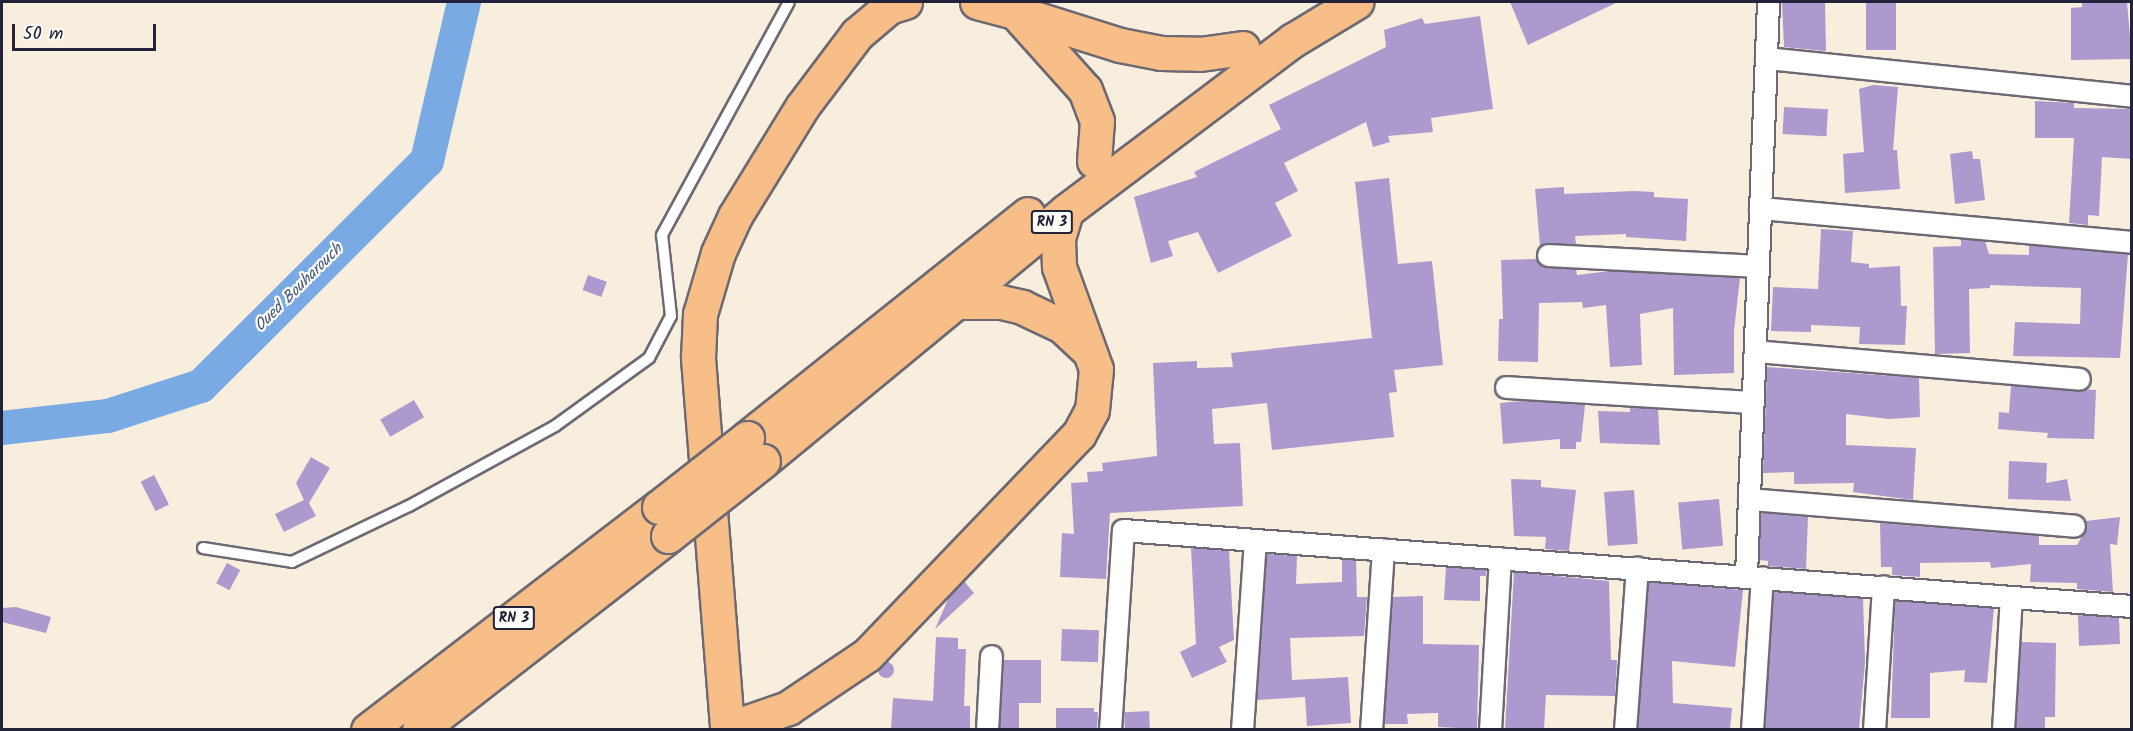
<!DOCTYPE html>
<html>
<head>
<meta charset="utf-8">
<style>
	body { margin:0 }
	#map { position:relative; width:2133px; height:731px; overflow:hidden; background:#f8eedd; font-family:Kalam,sans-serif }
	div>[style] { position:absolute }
	.river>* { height:34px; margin:-17px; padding:0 17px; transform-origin:17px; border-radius:17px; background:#7aaae4 }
	.building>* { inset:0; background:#ac9ace; transform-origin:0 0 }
	.round { border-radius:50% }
	.roads { filter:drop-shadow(2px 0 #6d6974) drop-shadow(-2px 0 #6d6974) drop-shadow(0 2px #6d6974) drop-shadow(0 -2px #6d6974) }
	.service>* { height:10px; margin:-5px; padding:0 5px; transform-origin:5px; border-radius:5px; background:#fff }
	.minor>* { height:21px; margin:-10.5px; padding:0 10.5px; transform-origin:10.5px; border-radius:10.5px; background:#fff }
	.trunk>* { height:33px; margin:-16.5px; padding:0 16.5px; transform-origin:16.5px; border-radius:16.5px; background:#f7be87 }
	.bridges { filter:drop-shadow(2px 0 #6d6974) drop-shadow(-2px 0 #6d6974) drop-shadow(0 2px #6d6974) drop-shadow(0 -2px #6d6974) }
	.trunk-bridge>* { height:33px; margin:-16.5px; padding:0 16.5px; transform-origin:16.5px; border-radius:16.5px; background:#f7be87 }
	span { translate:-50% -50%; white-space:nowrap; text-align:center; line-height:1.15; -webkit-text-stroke:4.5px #fdfcf7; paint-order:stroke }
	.shield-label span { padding:2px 4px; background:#fdfcf7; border:2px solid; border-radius:4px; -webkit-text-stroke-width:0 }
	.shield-label { font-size:14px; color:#22223b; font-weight:700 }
	.water-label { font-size:16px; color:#45587f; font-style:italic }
	.frame { position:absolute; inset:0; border:3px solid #22223b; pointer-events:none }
	.scale { position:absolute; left:12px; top:24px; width:144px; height:27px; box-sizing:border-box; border:3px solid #22223b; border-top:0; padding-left:8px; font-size:18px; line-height:21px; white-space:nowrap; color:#22223b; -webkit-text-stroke:4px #fdfcf7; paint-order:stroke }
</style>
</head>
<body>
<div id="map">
	<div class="river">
		<i style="left:2px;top:428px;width:107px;rotate:-6.5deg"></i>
		<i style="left:108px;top:416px;width:98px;rotate:-17.9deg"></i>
		<i style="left:201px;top:386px;width:319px;rotate:-44.9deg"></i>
		<i style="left:427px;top:161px;width:163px;rotate:-76.9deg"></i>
	</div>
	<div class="building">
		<i style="clip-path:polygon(1510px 2px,1618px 2px,1528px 45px)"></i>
		<i style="clip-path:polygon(1782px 2px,1825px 2px,1826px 51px,1784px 47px)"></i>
		<i style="left:1866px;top:2px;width:30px;height:48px"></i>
		<i style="clip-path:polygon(2082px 2px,2127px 2px,2132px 59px,2071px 60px,2071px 8px,2082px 7px)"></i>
		<i style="clip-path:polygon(1480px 16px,1493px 109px,1431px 118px,1433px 132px,1388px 136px,1390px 142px,1373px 147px,1366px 122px,1284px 163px,1298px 191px,1275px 203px,1292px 236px,1218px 273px,1198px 232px,1168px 241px,1173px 256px,1151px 263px,1134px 197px,1197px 177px,1194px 172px,1281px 129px,1269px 105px,1386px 47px,1384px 30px,1422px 18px,1425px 24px)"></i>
		<i style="clip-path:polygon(1873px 85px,1898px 87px,1893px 150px,1897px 150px,1900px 189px,1845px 193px,1843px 154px,1864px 152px,1859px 89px)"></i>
		<i style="clip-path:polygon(2035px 101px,2074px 103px,2074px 108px,2132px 109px,2132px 159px,2102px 157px,2099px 216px,2088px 215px,2088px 225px,2069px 223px,2074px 138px,2035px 138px)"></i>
		<i style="left:1784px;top:107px;width:44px;height:27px;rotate:3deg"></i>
		<i style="clip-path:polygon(1972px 151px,1973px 159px,1980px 159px,1985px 200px,1955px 204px,1950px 154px)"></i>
		<i style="clip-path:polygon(1389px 178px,1398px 264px,1432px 261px,1443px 365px,1394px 370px,1397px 392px,1389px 393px,1394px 437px,1272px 450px,1267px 403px,1212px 409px,1214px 444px,1240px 443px,1243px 506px,1110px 513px,1106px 579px,1060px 577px,1062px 533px,1074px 534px,1071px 483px,1088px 482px,1087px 472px,1103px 471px,1102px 463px,1157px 456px,1153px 363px,1197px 361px,1197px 368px,1233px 367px,1231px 353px,1372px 338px,1355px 182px)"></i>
		<i style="clip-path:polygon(1564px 187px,1564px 194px,1634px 191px,1654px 192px,1654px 197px,1688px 199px,1686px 241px,1626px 237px,1626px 234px,1575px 236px,1576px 244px,1540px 246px,1535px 189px)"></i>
		<i style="clip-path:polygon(1821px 229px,1853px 231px,1851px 262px,1869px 264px,1869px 268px,1900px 266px,1901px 306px,1907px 306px,1905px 345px,1859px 344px,1860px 327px,1811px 325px,1811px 332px,1771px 331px,1773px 287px,1818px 289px)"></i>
		<i style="clip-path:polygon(1961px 239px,1985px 241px,1989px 254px,2029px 255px,2029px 245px,2128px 254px,2120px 358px,2013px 356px,2015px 322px,2080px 324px,2081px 288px,1990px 285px,1990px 288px,1969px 289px,1970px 353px,1935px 354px,1933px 247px,1961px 246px)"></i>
		<i style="clip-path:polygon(1536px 259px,1547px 268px,1576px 269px,1577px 275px,1610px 271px,1740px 278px,1734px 331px,1734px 373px,1674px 375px,1673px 308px,1640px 314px,1642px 365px,1610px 367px,1606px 305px,1583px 308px,1582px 302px,1539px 303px,1538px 362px,1498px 361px,1499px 319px,1503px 319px,1501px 260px)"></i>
		<i style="left:588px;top:275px;width:20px;height:16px;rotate:20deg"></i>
		<i style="clip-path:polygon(1767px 367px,1919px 378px,1920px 417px,1889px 419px,1846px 414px,1846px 445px,1916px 448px,1913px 500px,1853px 492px,1854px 483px,1794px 484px,1794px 472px,1763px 473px)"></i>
		<i style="clip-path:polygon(2011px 386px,2096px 390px,2094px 439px,2047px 438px,2048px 433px,1998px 429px,1999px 412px,2009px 413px)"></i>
		<i style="left:414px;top:400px;width:20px;height:39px;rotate:60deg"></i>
		<i style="clip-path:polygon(1523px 401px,1585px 405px,1581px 442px,1576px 442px,1576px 449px,1560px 449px,1560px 439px,1503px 444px,1500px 403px)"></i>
		<i style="clip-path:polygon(1630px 407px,1658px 409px,1660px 445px,1600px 443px,1598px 411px,1630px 412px)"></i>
		<i style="clip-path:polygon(311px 457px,330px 468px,309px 503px,316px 516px,284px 532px,275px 514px,304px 500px,296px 483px)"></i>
		<i style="clip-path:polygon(2009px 461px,2047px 463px,2046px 483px,2067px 479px,2071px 501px,2008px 499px)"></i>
		<i style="left:154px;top:475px;width:33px;height:15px;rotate:63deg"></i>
		<i style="clip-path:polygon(1511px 479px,1541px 480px,1541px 487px,1576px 490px,1569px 551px,1545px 549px,1546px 537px,1514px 536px)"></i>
		<i style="left:1634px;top:490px;width:54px;height:30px;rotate:86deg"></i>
		<i style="left:1719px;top:499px;width:47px;height:41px;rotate:85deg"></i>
		<i style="clip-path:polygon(1761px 513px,1808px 517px,1806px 569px,1768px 566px,1768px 561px,1759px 560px)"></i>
		<i style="clip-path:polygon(2120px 517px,2117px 545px,2110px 544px,2113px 592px,2077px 589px,2077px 583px,2030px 582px,2031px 564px,1991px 568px,1990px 562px,1920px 563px,1920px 577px,1892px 575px,1892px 567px,1881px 567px,1880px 523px,2039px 536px,2039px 545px,2077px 545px,2087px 528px,2086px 521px)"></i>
		<i style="clip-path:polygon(1191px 548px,1229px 551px,1234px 640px,1219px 647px,1227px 662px,1192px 678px,1180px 652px,1196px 644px)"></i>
		<i style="clip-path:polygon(1267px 554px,1297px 556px,1296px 584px,1342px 582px,1342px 559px,1356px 560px,1357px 597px,1367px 597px,1364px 636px,1290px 638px,1292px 680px,1348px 677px,1351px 723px,1307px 726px,1305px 697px,1257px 700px)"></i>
		<i style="left:227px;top:563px;width:15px;height:23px;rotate:28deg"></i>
		<i style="clip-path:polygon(1446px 567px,1486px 570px,1486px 576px,1480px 576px,1480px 601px,1444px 600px)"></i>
		<i style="clip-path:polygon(1514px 572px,1609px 581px,1611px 660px,1617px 660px,1615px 696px,1546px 695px,1544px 729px,1505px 729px)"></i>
		<i style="clip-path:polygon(964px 581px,974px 593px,935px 629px,949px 597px)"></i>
		<i style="clip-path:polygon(1649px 582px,1743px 590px,1735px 667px,1672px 661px,1673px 703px,1732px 708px,1730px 729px,1638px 729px)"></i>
		<i style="clip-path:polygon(1774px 592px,1863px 598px,1865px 662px,1859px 729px,1765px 729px)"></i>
		<i style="clip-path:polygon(1423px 596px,1423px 644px,1479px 645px,1477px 729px,1438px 727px,1438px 713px,1407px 714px,1408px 724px,1384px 724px,1393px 597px)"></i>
		<i style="clip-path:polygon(1895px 601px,1994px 608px,1987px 683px,1964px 682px,1965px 670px,1930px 673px,1930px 718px,1891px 718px)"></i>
		<i style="clip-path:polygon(16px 607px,51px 617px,46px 633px,2px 622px,2px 608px)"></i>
		<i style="clip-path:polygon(2078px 615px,2119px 618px,2120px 644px,2079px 646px)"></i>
		<i style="left:1062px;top:629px;width:37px;height:32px;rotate:2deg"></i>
		<i style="clip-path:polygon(936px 637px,958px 638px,958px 649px,966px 649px,964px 706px,970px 706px,970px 729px,891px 729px,893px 698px,933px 701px)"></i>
		<i style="clip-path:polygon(2021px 642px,2056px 643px,2055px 717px,2045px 717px,2045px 728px,2016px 728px)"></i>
		<i style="clip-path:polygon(1004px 660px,1041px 660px,1041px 703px,1019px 703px,1019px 729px,1000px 729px)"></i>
		<i class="round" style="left:878px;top:662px;width:16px;height:16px"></i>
		<i style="clip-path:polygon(1056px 708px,1094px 708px,1094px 712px,1098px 712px,1097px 729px,1056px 729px)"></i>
		<i style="left:1149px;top:711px;width:18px;height:25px;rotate:87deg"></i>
	</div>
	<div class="roads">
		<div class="service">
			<i style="left:203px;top:548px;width:90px;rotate:8.9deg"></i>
			<i style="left:292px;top:562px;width:130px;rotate:-25.6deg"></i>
			<i style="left:409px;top:506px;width:166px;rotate:-28.7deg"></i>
			<i style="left:555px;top:426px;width:116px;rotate:-35.9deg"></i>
			<i style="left:649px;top:358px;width:47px;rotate:-62.4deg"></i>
			<i style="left:671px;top:316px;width:81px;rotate:-96.3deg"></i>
			<i style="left:662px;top:235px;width:265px;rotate:-61.4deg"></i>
		</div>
		<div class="minor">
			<i style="left:1766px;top:58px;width:368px;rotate:5.9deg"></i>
			<i style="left:1760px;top:208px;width:374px;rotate:5.2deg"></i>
			<i style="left:1548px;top:255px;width:210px;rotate:3deg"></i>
			<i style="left:1755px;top:351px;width:325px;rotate:4.9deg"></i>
			<i style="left:1506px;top:387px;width:247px;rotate:3.5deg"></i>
			<i style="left:1749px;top:499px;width:326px;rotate:4.7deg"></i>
			<i style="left:1746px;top:575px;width:573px;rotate:-87.8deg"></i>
			<i style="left:987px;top:730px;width:74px;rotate:-86.9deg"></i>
			<i style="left:1110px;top:730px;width:200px;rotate:-86.3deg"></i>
			<i style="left:1123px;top:530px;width:1012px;rotate:4.31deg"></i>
			<i style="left:1242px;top:730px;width:190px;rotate:-86.1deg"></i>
			<i style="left:1371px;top:730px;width:181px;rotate:-86.2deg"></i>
			<i style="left:1490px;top:730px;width:172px;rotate:-86.7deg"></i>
			<i style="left:1625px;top:730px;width:163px;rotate:-85.8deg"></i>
			<i style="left:1752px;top:730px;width:153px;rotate:-86.3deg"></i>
			<i style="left:1874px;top:730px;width:144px;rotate:-86.4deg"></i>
			<i style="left:2003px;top:730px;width:133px;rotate:-86.6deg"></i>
		</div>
		<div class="trunk">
			<i style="left:905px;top:2px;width:17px;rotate:163deg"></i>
			<i style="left:889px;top:7px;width:42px;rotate:139.8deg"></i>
			<i style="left:857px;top:34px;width:91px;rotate:127deg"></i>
			<i style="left:802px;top:107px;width:128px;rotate:121.6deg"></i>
			<i style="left:735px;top:216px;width:41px;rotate:114.7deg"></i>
			<i style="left:718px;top:253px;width:64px;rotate:106.4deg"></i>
			<i style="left:700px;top:314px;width:44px;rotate:92.6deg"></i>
			<i style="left:698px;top:358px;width:372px;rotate:85.5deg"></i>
			<i style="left:727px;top:729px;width:65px;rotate:-19deg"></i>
			<i style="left:788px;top:708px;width:95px;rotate:-33.9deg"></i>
			<i style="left:867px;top:655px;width:306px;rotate:-46.2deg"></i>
			<i style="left:1079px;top:434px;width:27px;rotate:-62deg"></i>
			<i style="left:1092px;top:410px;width:41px;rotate:-84.4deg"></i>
			<i style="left:1096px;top:369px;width:109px;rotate:-109.9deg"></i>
			<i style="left:1059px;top:267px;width:29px;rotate:-92deg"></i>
			<i style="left:1058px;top:238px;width:28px;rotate:-73deg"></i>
			<i style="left:977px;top:2px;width:39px;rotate:15deg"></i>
			<i style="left:1094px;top:161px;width:40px;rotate:-85.7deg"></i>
			<i style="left:1097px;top:121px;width:33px;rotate:-111deg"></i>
			<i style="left:1085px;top:90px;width:105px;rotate:-131.9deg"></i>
			<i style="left:1015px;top:12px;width:110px;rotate:17.4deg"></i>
			<i style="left:1120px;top:45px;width:42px;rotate:11deg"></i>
			<i style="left:1161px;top:53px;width:39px;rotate:1deg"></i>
			<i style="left:1200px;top:54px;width:43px;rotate:-7.9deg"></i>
			<i style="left:957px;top:302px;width:44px"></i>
			<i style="left:1001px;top:302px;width:22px;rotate:13deg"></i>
			<i style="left:1022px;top:307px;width:44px;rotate:25.4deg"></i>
			<i style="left:1062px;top:326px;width:34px;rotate:43deg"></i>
			<i style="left:747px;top:438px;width:359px;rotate:-38.6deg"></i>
			<i style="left:763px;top:461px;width:393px;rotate:-39.5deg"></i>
			<i style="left:1066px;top:211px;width:284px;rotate:-37deg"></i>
			<i style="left:1293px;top:40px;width:74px;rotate:-31.1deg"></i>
			<i style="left:368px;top:730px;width:367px;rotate:-37.5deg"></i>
			<i style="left:419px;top:730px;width:316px;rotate:-37.9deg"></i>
		</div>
	</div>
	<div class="bridges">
		<div class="trunk-bridge">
			<i style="left:659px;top:507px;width:112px;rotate:-38.1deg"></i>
			<i style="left:668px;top:536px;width:121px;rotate:-38.3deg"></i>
		</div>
	</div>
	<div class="shield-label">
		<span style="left:1052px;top:222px">RN 3</span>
		<span style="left:514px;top:618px">RN 3</span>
	</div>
	<div class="water-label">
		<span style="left:299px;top:288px;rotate:-45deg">Oued Bouharouch</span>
	</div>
	<div class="frame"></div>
	<div class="scale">50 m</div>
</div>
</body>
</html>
